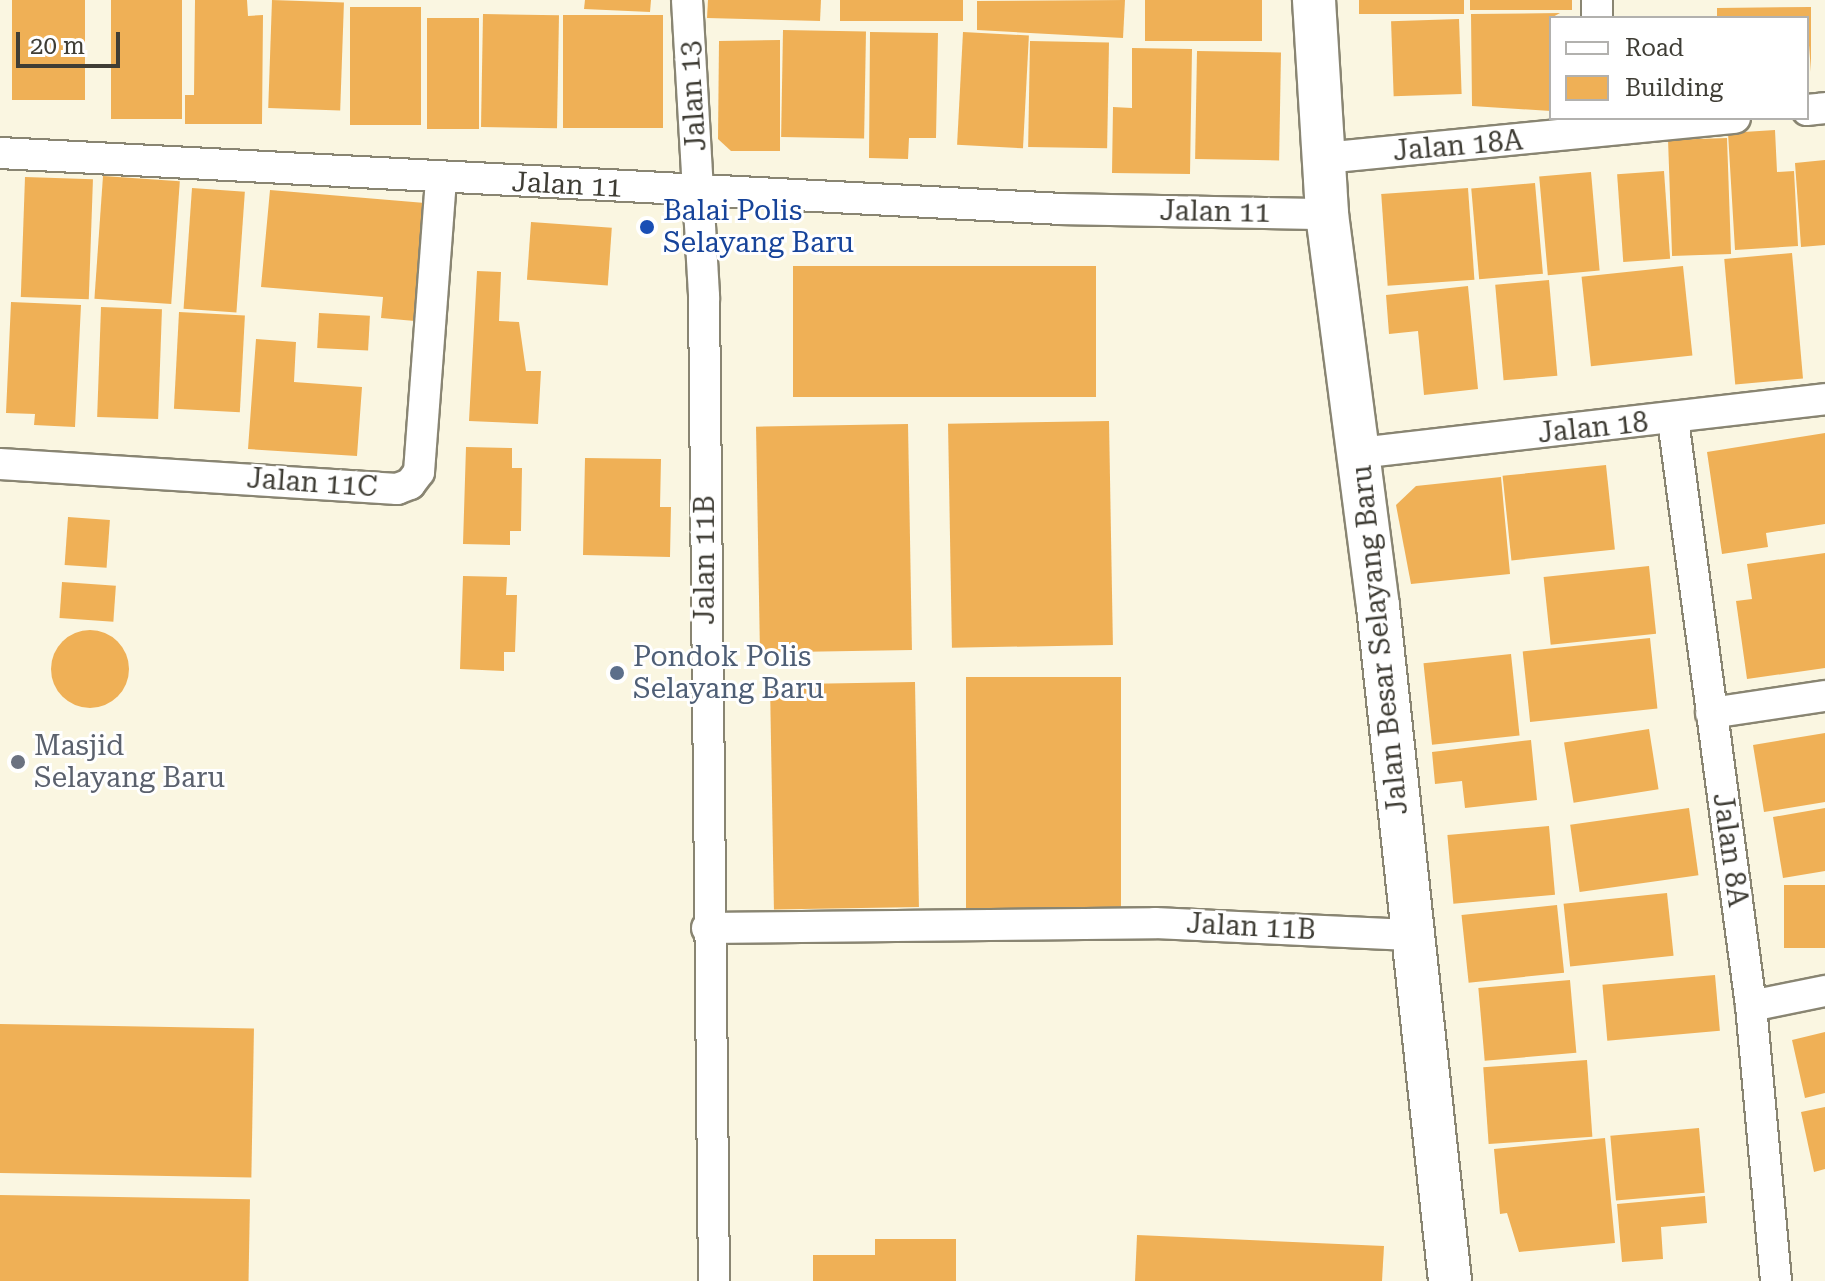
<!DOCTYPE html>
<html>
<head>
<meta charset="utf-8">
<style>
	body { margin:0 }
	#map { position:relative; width:1825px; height:1281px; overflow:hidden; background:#faf6e1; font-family:"Roboto Serif",serif }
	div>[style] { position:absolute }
	.building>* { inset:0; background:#efb056; transform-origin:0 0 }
	.round { border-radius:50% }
	.roads { filter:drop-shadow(2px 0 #898572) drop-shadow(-2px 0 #898572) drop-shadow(0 2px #898572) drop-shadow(0 -2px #898572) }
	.street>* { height:30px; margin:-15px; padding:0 15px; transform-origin:15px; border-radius:15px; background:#fff }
	.secondary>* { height:42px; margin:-21px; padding:0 21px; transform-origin:21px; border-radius:21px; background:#fff }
	.dots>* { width:22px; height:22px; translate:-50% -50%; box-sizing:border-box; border:4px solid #fff; border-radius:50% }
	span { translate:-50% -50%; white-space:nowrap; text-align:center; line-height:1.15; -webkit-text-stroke:6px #fff; paint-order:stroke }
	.street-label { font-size:28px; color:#3f3d35 }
	.transit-label { font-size:28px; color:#164399 }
	.left { translate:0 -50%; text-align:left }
	.service-label { font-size:28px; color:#4e5e75 }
	.worship-label { font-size:28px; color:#5b616d }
	.legend { position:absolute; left:1549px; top:16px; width:260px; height:104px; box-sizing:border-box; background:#fff; border:2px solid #b2b1ae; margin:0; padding:10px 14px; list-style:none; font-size:24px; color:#3f3d35 }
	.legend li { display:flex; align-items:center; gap:16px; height:40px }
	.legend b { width:40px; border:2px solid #b2b1ae }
	.scale { position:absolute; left:16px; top:32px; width:104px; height:36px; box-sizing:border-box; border:4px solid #3f3d35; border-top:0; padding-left:10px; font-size:24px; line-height:28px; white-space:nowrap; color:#3f3d35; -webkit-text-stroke:6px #fff; paint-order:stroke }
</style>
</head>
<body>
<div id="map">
	<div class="building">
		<i style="left:12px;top:0;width:73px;height:100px"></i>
		<i style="left:111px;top:0;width:71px;height:119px"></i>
		<i style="clip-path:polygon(195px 0,247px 0,248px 16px,263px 15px,262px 124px,185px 124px,185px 95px,194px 95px)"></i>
		<i style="left:272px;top:0;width:72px;height:108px;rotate:2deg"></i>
		<i style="clip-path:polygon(585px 0,651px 0,650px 12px,584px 9px)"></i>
		<i style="clip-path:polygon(708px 0,821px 0,820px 21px,707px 18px)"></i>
		<i style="left:840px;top:0;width:123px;height:21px"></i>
		<i style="clip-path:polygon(1125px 0,1123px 38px,977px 30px,977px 1px)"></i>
		<i style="left:1145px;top:0;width:117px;height:41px"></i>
		<i style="left:1359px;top:0;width:105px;height:14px"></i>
		<i style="left:1470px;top:0;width:102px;height:10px"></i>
		<i style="left:421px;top:7px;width:118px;height:71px;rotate:90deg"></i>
		<i style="clip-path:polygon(1811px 7px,1811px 72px,1807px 18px,1717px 18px,1717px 8px)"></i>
		<i style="clip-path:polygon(1560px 13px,1551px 18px,1551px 111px,1472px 106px,1471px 14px)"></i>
		<i style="left:483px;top:14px;width:76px;height:113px;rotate:1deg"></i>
		<i style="left:563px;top:15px;width:100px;height:113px"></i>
		<i style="left:427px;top:18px;width:52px;height:111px"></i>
		<i style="left:1459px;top:19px;width:75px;height:68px;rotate:88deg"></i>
		<i style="left:783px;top:30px;width:83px;height:107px;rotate:1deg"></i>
		<i style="clip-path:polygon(870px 32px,938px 33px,936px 138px,909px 138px,908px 159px,869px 158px)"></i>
		<i style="left:963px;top:32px;width:66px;height:113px;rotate:3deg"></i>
		<i style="clip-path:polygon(780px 40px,780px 151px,731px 151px,718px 139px,719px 41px)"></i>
		<i style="left:1030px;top:41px;width:79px;height:106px;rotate:1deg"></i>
		<i style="clip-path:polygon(1132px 48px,1192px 49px,1190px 174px,1112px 173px,1113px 107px,1132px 108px)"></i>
		<i style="left:1197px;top:51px;width:84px;height:108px;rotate:1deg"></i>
		<i style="clip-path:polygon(1775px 130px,1777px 172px,1794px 171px,1798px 246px,1735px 250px,1728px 133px)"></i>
		<i style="left:1727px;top:138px;width:116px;height:59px;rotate:88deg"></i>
		<i style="clip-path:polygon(1825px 160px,1825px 245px,1801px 247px,1795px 163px)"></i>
		<i style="left:1664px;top:171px;width:88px;height:47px;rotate:86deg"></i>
		<i style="left:1591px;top:172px;width:99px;height:52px;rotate:85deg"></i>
		<i style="left:103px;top:176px;width:77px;height:123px;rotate:4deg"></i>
		<i style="left:25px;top:177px;width:68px;height:120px;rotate:2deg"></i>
		<i style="left:1535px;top:183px;width:91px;height:64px;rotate:85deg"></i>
		<i style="left:192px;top:188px;width:53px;height:121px;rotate:4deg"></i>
		<i style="left:1468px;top:188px;width:92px;height:87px;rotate:86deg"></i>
		<i style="clip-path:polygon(270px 190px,425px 203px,415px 321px,381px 318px,383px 297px,261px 287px)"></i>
		<i style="left:531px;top:222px;width:81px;height:58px;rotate:4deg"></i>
		<i style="left:1792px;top:253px;width:126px;height:68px;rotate:85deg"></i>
		<i style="left:1096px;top:266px;width:131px;height:303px;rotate:90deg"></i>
		<i style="left:1683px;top:266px;width:90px;height:102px;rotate:84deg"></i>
		<i style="clip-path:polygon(477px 271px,501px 272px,499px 321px,519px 322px,526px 371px,541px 371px,538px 424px,469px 421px)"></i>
		<i style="left:1549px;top:280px;width:96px;height:54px;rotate:85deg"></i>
		<i style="clip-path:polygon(1468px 286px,1478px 389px,1424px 395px,1418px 331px,1389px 334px,1386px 295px)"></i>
		<i style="clip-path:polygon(11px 302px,81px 305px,75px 427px,34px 425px,35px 414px,6px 413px)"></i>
		<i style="left:101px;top:307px;width:61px;height:110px;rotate:2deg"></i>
		<i style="left:179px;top:312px;width:66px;height:97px;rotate:3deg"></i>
		<i style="left:319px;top:313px;width:51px;height:35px;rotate:3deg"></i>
		<i style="clip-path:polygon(256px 339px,296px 342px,294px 382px,362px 387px,357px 456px,248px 449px)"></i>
		<i style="left:1109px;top:421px;width:224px;height:161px;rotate:89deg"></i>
		<i style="left:908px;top:424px;width:226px;height:152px;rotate:89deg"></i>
		<i style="clip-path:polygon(1825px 433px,1825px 524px,1766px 533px,1768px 547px,1722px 554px,1707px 452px)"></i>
		<i style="clip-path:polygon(466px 447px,512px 448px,512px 468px,522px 468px,521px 531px,510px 531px,510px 545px,463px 544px)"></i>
		<i style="clip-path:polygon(585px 458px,661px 459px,660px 507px,671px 507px,670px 557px,583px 555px)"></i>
		<i style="left:1606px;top:465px;width:85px;height:104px;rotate:84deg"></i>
		<i style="clip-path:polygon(1501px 477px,1510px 574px,1411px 584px,1396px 505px,1416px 486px)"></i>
		<i style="left:68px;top:517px;width:42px;height:48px;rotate:4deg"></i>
		<i style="clip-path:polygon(1825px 553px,1825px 668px,1747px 679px,1736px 601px,1752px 599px,1747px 564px)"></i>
		<i style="left:1649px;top:566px;width:68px;height:106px;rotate:84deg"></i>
		<i style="clip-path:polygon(463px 576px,507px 577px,506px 595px,517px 595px,515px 652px,504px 652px,504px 671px,460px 669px)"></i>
		<i style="left:62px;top:582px;width:54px;height:36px;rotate:4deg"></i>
		<i class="round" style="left:51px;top:630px;width:78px;height:78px"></i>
		<i style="left:1650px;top:638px;width:71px;height:128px;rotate:84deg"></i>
		<i style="left:1511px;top:654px;width:82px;height:88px;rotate:84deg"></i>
		<i style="left:1121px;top:677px;width:231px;height:155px;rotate:90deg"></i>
		<i style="left:915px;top:682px;width:225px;height:145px;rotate:89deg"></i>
		<i style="left:1649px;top:729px;width:61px;height:86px;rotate:81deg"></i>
		<i style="clip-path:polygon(1825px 733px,1825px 802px,1764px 812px,1753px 745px)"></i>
		<i style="clip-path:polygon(1531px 740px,1537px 800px,1465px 808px,1462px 781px,1435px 784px,1432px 752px)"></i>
		<i style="left:1689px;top:808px;width:68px;height:120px;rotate:82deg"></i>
		<i style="clip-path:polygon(1825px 808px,1825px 871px,1783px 878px,1773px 817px)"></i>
		<i style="left:1549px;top:826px;width:69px;height:102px;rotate:85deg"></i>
		<i style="left:1825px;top:885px;width:63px;height:41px;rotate:90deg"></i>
		<i style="left:1667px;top:893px;width:63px;height:104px;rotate:84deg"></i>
		<i style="left:1557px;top:905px;width:68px;height:96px;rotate:84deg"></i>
		<i style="left:1715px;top:975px;width:56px;height:113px;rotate:85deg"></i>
		<i style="left:1570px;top:980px;width:73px;height:92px;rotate:85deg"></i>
		<i style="left:0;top:1024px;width:254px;height:149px;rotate:1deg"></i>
		<i style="clip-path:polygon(1825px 1032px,1825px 1093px,1805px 1098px,1792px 1040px)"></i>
		<i style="left:1587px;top:1060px;width:77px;height:104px;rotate:86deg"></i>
		<i style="clip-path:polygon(1825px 1107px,1825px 1169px,1814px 1172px,1801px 1112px)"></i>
		<i style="left:1699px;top:1128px;width:65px;height:89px;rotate:85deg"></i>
		<i style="clip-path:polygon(1605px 1138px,1615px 1243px,1519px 1252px,1507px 1213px,1500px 1214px,1494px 1149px)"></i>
		<i style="left:0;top:1195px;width:250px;height:86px;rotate:1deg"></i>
		<i style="clip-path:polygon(1705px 1196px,1707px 1223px,1661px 1227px,1663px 1259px,1622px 1262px,1617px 1204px)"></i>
		<i style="clip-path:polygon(1137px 1235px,1384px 1246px,1382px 1281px,1135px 1281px)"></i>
		<i style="clip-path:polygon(875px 1239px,956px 1239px,956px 1281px,813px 1281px,813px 1255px,875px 1255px)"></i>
	</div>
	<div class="roads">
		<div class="street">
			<i style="left:687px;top:0;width:297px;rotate:86.7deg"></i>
			<i style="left:704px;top:297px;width:984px;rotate:89.42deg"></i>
			<i style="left:1597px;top:0;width:18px;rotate:90deg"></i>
			<i style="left:1807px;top:110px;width:18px;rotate:-6deg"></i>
			<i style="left:0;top:153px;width:1062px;rotate:3.02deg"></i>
			<i style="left:1061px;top:209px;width:266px;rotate:1.1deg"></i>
			<i style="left:1324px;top:158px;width:413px;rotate:-5.6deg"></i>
			<i style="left:1673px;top:420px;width:591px;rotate:82.42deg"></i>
			<i style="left:1751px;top:1006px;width:276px;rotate:84.8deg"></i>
			<i style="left:1360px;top:453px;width:468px;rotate:-6.6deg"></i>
			<i style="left:0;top:464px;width:398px;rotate:3.6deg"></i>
			<i style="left:397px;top:489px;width:14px;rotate:-21deg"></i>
			<i style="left:410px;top:484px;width:15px;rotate:-53deg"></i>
			<i style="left:419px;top:472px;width:294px;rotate:-85.7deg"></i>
			<i style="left:1711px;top:713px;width:115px;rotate:-8.5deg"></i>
			<i style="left:707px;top:928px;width:448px;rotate:-0.6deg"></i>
			<i style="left:1155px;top:923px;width:255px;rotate:2.7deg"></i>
			<i style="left:1751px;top:1006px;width:76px;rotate:-11.5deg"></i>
		</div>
		<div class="secondary">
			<i style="left:1314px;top:0;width:214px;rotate:86.5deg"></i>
			<i style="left:1327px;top:214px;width:395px;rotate:82.6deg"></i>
			<i style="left:1378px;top:606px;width:679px;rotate:83.91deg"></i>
		</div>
	</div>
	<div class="dots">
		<i style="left:647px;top:227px;background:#1a4fb4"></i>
		<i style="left:617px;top:673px;background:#5c6f8a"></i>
		<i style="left:18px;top:762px;background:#6b7280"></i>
	</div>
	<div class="street-label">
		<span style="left:693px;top:96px;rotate:-94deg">Jalan 13</span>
		<span style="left:1458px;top:146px;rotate:-5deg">Jalan 18A</span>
		<span style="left:567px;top:185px;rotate:3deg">Jalan 11</span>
		<span style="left:1215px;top:212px;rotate:1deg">Jalan 11</span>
		<span style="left:1593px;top:428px;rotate:-6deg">Jalan 18</span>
		<span style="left:312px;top:483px;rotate:4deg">Jalan 11C</span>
		<span style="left:705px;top:560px;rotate:-90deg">Jalan 11B</span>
		<span style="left:1380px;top:640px;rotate:-96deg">Jalan Besar Selayang Baru</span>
		<span style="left:1730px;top:850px;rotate:82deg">Jalan 8A</span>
		<span style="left:1251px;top:927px;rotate:3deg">Jalan 11B</span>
	</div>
	<div class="transit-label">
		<span class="left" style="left:663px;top:227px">Balai Polis<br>Selayang Baru</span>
	</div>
	<div class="service-label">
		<span class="left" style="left:633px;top:673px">Pondok Polis<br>Selayang Baru</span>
	</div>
	<div class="worship-label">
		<span class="left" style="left:34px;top:762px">Masjid<br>Selayang Baru</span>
	</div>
	<ul class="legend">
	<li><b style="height:10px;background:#fff"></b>Road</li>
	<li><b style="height:22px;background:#efb056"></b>Building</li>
	</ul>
	<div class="scale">20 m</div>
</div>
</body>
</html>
